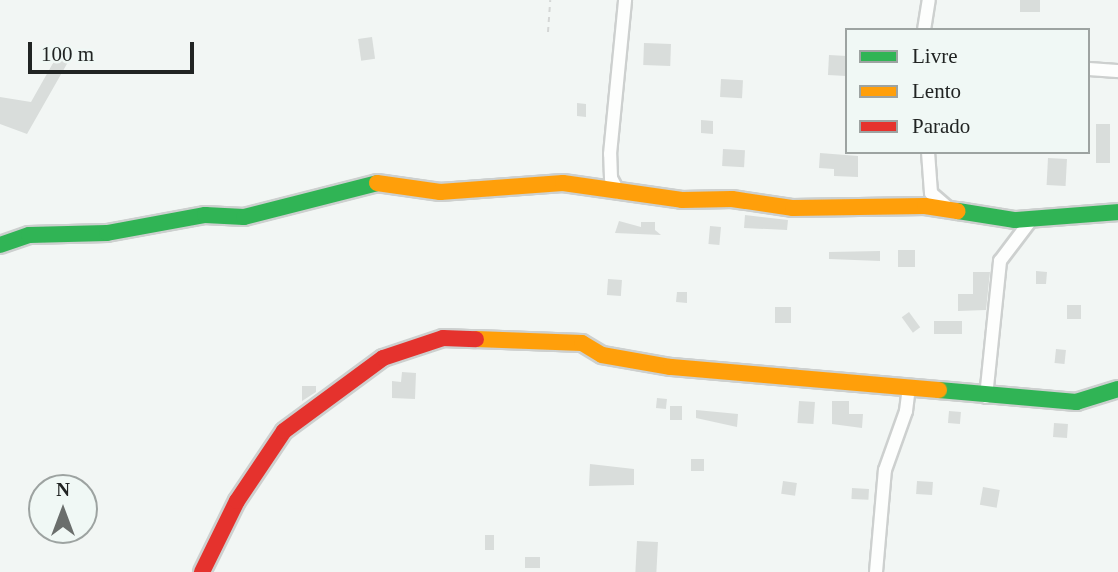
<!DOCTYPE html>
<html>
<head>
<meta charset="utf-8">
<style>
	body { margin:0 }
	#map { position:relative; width:1118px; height:572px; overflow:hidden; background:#f2f6f4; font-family:"Times New Roman",serif }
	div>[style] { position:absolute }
	.building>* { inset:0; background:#d9dddb; transform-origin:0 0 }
	.path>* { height:2px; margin-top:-1px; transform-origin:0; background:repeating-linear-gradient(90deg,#d4d6d5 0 5px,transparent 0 10px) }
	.roads { filter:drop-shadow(2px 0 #cdd0cf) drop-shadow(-2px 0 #cdd0cf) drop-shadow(0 2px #cdd0cf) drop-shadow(0 -2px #cdd0cf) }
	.street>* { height:12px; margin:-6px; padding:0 6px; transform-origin:6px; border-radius:6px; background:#fdfefd }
	.fast>* { height:16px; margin:-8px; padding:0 8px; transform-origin:8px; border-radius:8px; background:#30b455 }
	.slow>* { height:16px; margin:-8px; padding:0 8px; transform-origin:8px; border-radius:8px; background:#ff9f0a }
	.jam>* { height:16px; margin:-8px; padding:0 8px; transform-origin:8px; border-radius:8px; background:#e5322d }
	span { translate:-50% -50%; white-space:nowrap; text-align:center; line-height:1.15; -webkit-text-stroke:5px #f0f8f5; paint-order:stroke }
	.legend { position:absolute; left:845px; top:28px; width:245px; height:126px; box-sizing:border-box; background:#f0f8f5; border:2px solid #9da3a1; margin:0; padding:9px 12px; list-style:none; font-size:21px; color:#212423 }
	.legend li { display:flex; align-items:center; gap:14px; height:35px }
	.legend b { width:35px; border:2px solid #9da3a1 }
	.north { position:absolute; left:28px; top:474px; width:70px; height:70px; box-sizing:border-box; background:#f0f8f5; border:2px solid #9da3a1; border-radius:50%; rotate:0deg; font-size:19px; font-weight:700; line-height:28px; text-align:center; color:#212423 }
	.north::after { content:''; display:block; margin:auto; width:24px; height:32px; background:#6a6e6c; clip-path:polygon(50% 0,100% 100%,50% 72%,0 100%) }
	.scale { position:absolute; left:28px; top:42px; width:166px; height:32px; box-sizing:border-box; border:4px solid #212423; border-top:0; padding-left:9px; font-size:21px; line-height:24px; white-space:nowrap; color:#212423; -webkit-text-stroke:5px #f0f8f5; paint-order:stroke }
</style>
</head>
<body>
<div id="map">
	<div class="building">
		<i style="left:1020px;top:0;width:20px;height:12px"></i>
		<i style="left:372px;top:37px;width:22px;height:14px;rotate:82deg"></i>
		<i style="left:644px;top:43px;width:27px;height:22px;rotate:2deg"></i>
		<i style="left:829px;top:55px;width:18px;height:20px;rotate:3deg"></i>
		<i style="clip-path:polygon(57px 56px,68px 62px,27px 134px,0 124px,0 97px,31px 102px)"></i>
		<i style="left:721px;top:79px;width:22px;height:18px;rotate:3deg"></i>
		<i style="clip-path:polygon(577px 103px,586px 104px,586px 117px,577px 116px)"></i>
		<i style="clip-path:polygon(701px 120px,713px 121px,713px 134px,701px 133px)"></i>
		<i style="left:1096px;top:124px;width:14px;height:39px"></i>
		<i style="left:723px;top:149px;width:22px;height:17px;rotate:3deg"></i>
		<i style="clip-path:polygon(820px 153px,858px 156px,858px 177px,834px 176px,834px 169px,819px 168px)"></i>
		<i style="left:1048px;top:158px;width:19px;height:27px;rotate:3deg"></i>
		<i style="clip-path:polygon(745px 215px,788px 220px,787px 230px,744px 228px)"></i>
		<i style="clip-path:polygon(619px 221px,641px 227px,641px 222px,655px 222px,655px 230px,661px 235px,615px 233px)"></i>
		<i style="left:710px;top:226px;width:11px;height:18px;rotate:5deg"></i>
		<i style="left:898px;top:250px;width:17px;height:17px"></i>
		<i style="clip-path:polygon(880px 251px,880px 261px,829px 259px,829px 252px)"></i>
		<i style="clip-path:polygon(1036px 271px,1047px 272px,1046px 284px,1036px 284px)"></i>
		<i style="clip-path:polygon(973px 272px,990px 272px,986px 310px,958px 311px,958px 294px,973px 294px)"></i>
		<i style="left:608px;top:279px;width:14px;height:16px;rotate:4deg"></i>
		<i style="clip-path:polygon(677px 292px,687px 292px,687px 303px,676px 302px)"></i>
		<i style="left:1067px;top:305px;width:14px;height:14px"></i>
		<i style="left:775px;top:307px;width:16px;height:16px"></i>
		<i style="left:909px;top:312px;width:19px;height:9px;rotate:54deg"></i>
		<i style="left:934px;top:321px;width:28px;height:13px"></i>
		<i style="left:1056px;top:349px;width:10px;height:14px;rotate:6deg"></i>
		<i style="clip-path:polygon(402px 372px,416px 373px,415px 399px,392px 398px,392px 381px,401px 382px)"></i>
		<i style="clip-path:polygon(302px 386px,316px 386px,316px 392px,302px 401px)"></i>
		<i style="left:657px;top:398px;width:10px;height:10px;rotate:6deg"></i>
		<i style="left:799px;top:401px;width:16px;height:22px;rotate:4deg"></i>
		<i style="clip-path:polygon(832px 401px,849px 401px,849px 414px,863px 414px,862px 428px,832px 424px)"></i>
		<i style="left:670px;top:406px;width:12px;height:14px"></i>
		<i style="clip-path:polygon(696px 410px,738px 414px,737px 427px,696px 418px)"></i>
		<i style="left:949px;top:411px;width:12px;height:12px;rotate:5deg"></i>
		<i style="left:1054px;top:423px;width:14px;height:14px;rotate:4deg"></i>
		<i style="left:691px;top:459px;width:13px;height:12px"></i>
		<i style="clip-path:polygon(590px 464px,634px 469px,634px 485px,589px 486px)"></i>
		<i style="left:783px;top:481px;width:14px;height:13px;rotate:8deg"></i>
		<i style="left:917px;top:481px;width:16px;height:13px;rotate:4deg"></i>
		<i style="left:983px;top:487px;width:17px;height:18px;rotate:10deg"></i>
		<i style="left:852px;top:488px;width:17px;height:11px;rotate:3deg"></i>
		<i style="left:485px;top:535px;width:9px;height:15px"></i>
		<i style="left:637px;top:541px;width:21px;height:31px;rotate:3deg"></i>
		<i style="left:525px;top:557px;width:15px;height:11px"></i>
	</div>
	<div class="path">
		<i style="left:548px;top:32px;width:32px;rotate:-86deg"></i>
	</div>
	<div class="roads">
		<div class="street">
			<i style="left:924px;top:30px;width:30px;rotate:-81deg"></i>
			<i style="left:1088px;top:69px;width:30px;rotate:4deg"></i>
			<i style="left:928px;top:152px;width:41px;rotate:85.8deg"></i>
			<i style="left:931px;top:193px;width:21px;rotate:41deg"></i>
			<i style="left:619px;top:193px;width:17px;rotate:-118deg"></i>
			<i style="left:611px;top:178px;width:24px;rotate:-92deg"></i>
			<i style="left:610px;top:154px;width:155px;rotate:-84.4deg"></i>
			<i style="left:986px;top:397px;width:137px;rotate:-84.1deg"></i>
			<i style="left:1000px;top:261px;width:51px;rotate:-52.9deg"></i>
			<i style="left:876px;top:572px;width:102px;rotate:-85deg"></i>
			<i style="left:885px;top:470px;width:63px;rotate:-70.4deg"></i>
			<i style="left:906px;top:411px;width:25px;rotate:-83deg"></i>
		</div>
		<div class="fast">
			<i style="left:958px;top:211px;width:58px;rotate:9deg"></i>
			<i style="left:1015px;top:220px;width:103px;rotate:-4.4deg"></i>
			<i style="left:0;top:245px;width:31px;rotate:-19deg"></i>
			<i style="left:29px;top:235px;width:78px;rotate:-1.5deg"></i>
			<i style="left:107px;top:233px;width:100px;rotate:-10.4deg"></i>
			<i style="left:205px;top:215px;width:39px;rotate:3deg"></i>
			<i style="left:244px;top:217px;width:137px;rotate:-14.3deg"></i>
			<i style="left:939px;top:390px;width:138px;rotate:5deg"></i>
			<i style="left:1076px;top:402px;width:44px;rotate:-17.2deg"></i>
		</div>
		<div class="slow">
			<i style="left:377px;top:183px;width:64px;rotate:8.1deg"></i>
			<i style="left:440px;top:192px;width:123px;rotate:-4.2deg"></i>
			<i style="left:563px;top:183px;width:120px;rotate:8.1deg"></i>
			<i style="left:682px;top:200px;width:50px;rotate:-1.1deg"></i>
			<i style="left:732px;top:199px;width:62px;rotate:8.4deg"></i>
			<i style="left:793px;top:208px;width:132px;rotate:-0.9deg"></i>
			<i style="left:925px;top:206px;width:33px;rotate:9deg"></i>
			<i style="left:476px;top:339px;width:106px;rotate:2.2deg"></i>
			<i style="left:582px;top:343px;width:23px;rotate:31deg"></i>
			<i style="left:602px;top:355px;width:70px;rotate:9.9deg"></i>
			<i style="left:671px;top:367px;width:269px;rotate:4.9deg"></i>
		</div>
		<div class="jam">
			<i style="left:202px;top:572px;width:79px;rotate:-63.8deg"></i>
			<i style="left:237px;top:501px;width:84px;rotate:-56.1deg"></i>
			<i style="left:284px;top:431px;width:123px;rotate:-36.4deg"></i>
			<i style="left:383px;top:358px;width:63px;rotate:-18.4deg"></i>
			<i style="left:443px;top:338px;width:33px;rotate:2deg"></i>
		</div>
	</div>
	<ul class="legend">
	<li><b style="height:9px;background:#30b455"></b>Livre</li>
	<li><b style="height:9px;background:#ff9f0a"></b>Lento</li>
	<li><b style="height:9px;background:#e5322d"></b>Parado</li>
	</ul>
	<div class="north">N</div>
	<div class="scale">100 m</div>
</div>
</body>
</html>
